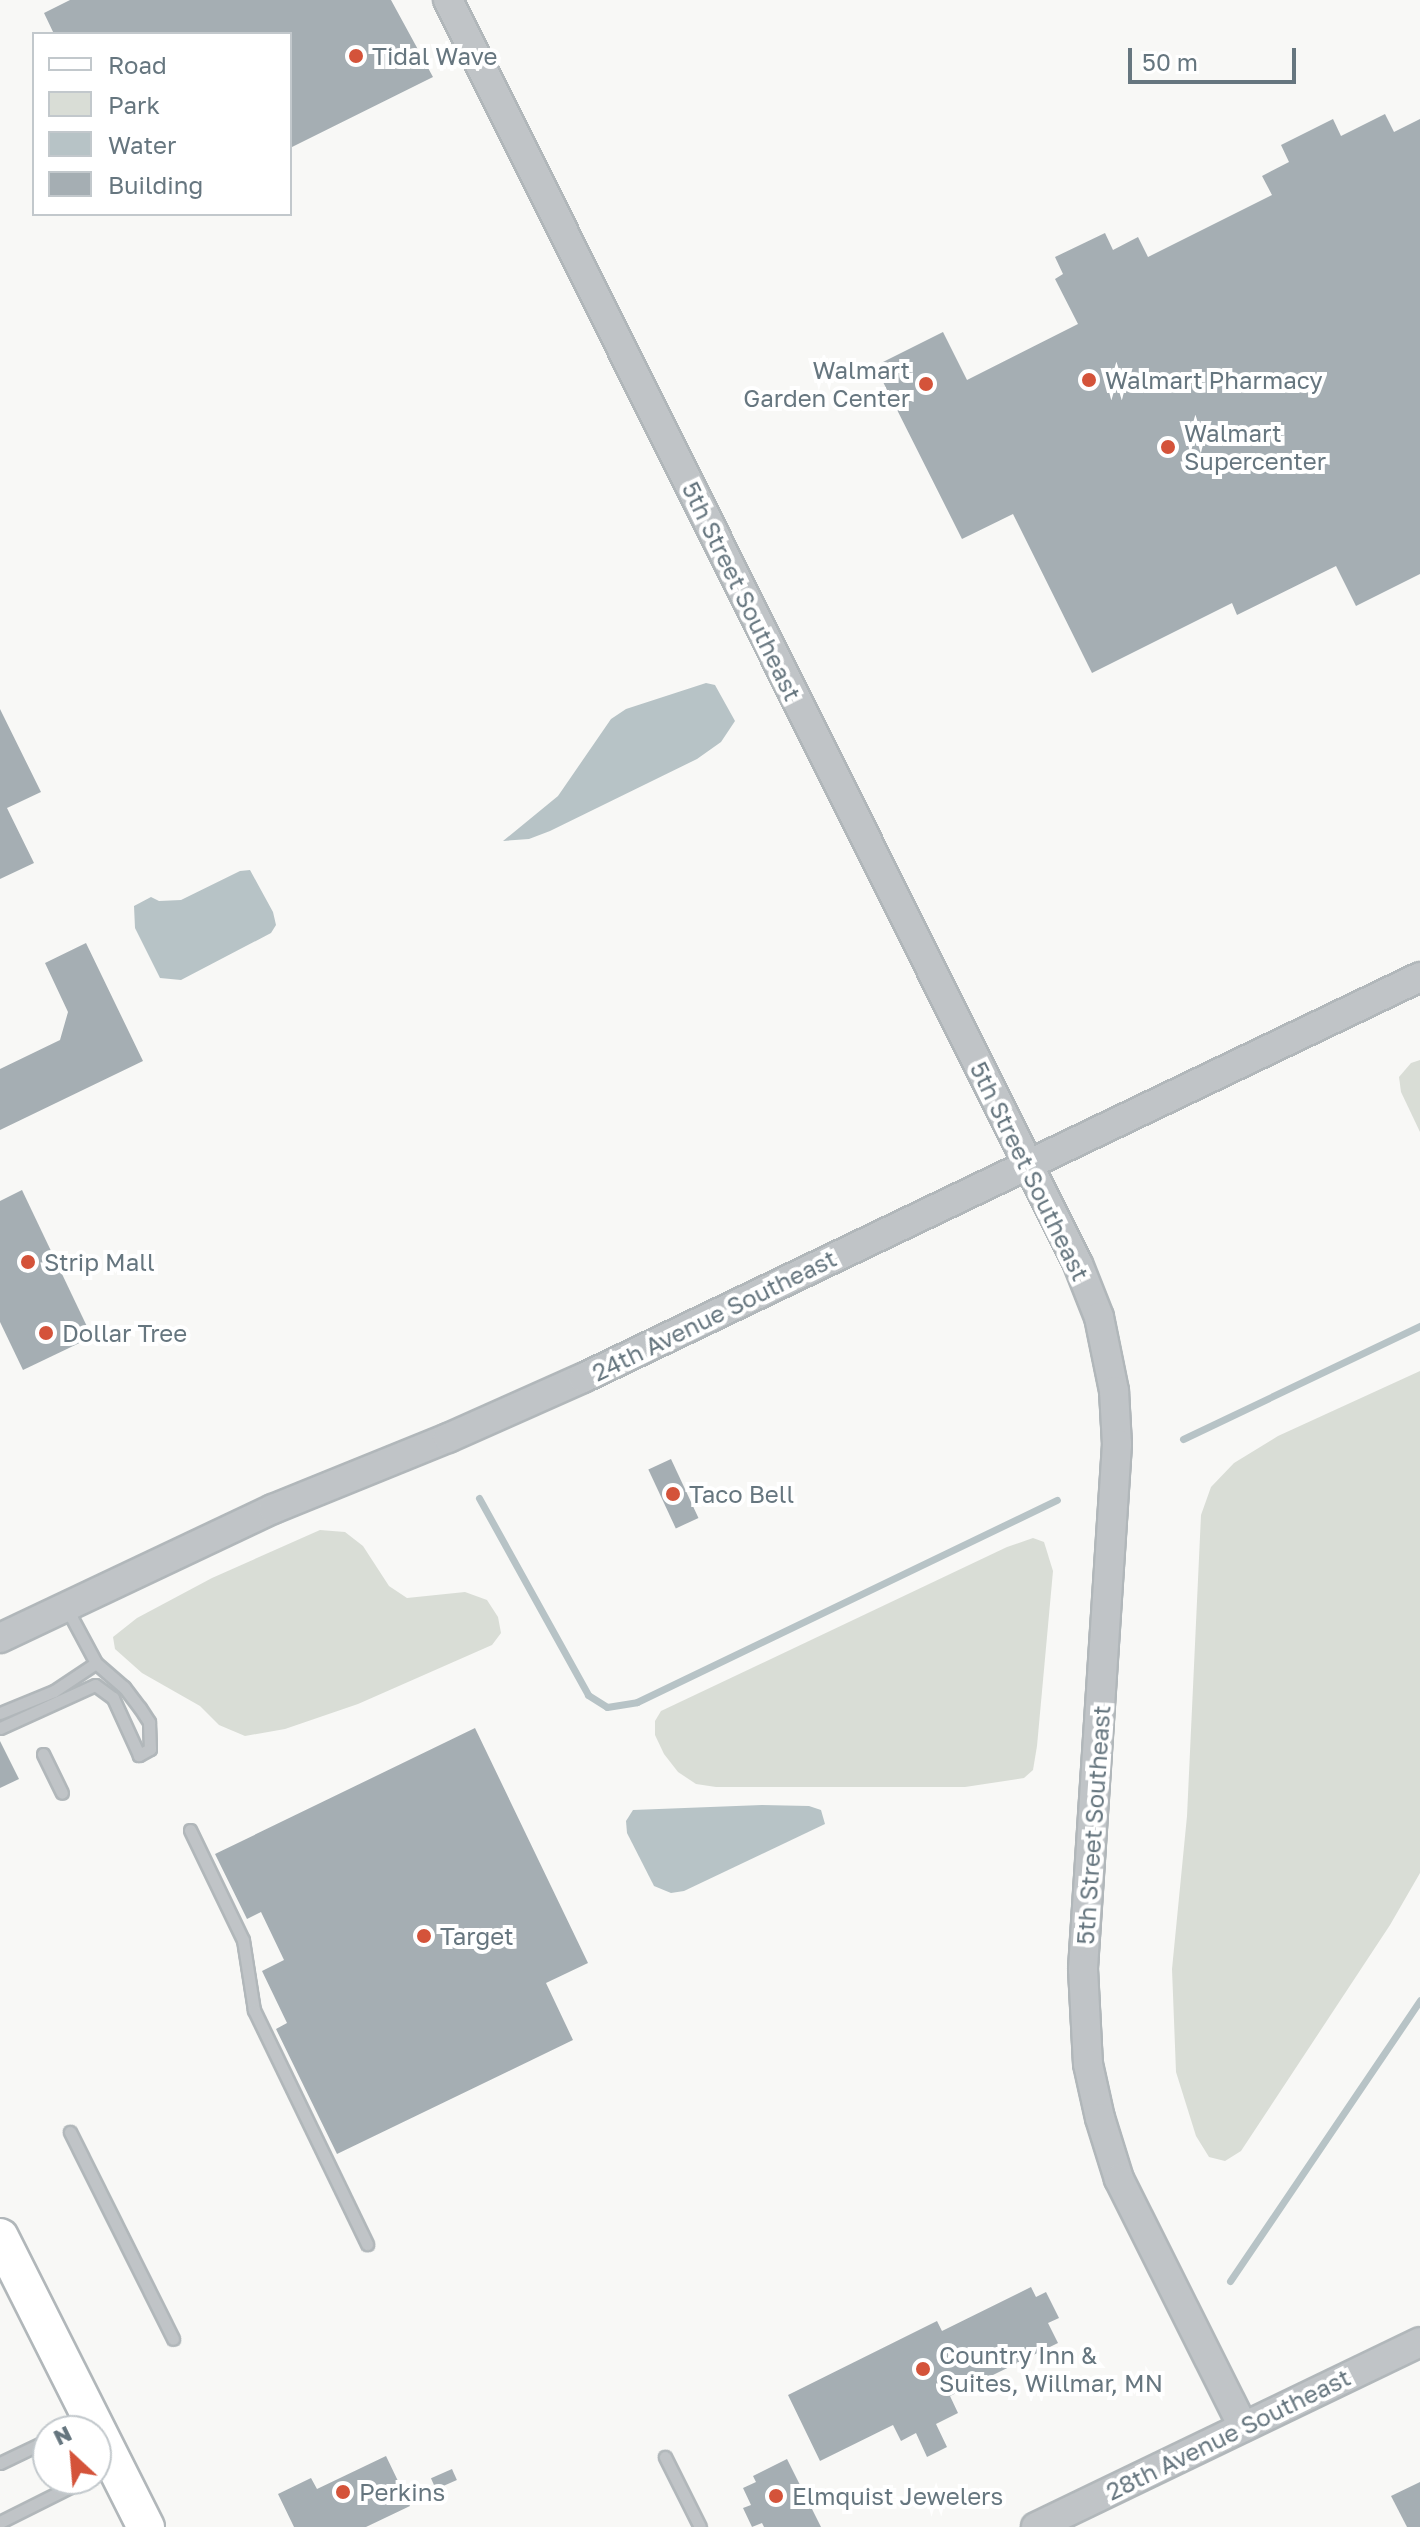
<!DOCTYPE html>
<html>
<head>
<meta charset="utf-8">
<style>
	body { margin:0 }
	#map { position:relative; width:1420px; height:2527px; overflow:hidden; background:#f8f8f6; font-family:"Golos Text",sans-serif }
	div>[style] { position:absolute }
	.green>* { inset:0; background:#d9ddd6 }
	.water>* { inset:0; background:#b7c3c6 }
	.stream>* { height:7px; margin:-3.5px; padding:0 3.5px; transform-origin:3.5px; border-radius:3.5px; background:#b7c3c6 }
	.building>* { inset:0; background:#a5aeb3; transform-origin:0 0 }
	.roads { filter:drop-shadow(2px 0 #b1b7ba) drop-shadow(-2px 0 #b1b7ba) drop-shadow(0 2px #b1b7ba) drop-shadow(0 -2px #b1b7ba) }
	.service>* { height:11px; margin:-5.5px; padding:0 5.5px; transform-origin:5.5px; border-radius:5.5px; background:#c0c4c7 }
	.tertiary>* { height:28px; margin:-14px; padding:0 14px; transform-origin:14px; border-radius:14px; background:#c0c4c7 }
	.primary>* { height:36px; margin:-18px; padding:0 18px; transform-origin:18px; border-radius:18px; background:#fff }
	.dots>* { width:22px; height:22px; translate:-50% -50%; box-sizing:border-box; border:4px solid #fff; border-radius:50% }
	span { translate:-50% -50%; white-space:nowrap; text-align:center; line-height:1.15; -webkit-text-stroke:8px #fff; paint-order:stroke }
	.poi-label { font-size:24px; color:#66767f }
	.left { translate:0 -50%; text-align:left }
	.right { translate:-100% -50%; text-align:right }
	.street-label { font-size:24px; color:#66767f }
	.legend { position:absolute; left:32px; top:32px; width:260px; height:184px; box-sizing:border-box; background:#fff; border:2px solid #c2c8cc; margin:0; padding:10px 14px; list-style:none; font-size:24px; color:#66767f }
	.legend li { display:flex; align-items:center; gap:16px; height:40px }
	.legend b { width:40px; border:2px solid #c2c8cc }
	.north { position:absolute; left:32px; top:2415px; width:80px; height:80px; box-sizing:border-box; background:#fff; border:2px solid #c2c8cc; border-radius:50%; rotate:334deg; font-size:22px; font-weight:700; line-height:32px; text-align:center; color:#66767f }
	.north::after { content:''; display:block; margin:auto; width:28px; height:36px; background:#d4533a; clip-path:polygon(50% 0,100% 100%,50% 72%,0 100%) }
	.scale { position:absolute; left:1128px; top:48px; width:168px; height:36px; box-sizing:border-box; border:4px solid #66767f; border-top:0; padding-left:10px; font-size:24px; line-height:28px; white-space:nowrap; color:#66767f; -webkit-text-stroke:6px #fff; paint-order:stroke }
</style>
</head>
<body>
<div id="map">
	<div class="green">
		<i style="clip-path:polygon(1420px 1060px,1420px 1132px,1401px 1092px,1399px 1077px,1411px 1063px)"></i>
		<i style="clip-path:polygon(1420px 1371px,1420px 1873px,1390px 1925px,1241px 2151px,1225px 2161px,1209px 2157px,1196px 2136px,1176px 2072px,1172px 1969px,1187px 1816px,1201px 1515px,1211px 1487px,1234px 1463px,1278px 1436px)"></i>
		<i style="clip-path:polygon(320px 1530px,345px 1532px,363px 1546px,389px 1586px,407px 1598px,465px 1592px,487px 1600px,498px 1617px,501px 1633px,492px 1645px,358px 1704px,285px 1729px,245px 1736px,219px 1725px,200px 1706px,142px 1673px,115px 1649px,113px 1637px,137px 1618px,212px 1578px)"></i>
		<i style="clip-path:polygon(1033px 1538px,1044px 1542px,1053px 1571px,1037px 1746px,1033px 1770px,1024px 1778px,965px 1787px,716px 1787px,696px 1784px,678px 1772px,664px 1754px,655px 1735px,655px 1721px,661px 1711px,1007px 1547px)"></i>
	</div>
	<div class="water">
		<i style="clip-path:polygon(706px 683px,715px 685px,735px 721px,721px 742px,697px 759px,550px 831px,529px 839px,503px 841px,558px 796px,611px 719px,626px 709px)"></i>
		<i style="clip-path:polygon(250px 870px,273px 912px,276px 925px,271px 933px,181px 980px,160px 978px,135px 928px,134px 906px,151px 897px,159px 901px,181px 900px,240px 871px)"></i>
		<i style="clip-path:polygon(762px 1805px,809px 1806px,821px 1810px,825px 1824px,684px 1891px,671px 1893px,654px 1886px,627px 1833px,626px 1821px,633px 1810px)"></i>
	</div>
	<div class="stream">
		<i style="left:1183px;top:1439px;width:263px;rotate:-25.5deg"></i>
		<i style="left:479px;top:1498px;width:225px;rotate:61deg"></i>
		<i style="left:588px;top:1695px;width:22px;rotate:32deg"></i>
		<i style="left:607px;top:1707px;width:30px;rotate:-9deg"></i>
		<i style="left:637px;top:1702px;width:466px;rotate:-25.7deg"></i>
		<i style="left:1230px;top:2281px;width:339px;rotate:-55.9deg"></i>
	</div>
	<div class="building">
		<i style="clip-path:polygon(70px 0,391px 0,433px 77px,290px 148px,290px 34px,54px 34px,44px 13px)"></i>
		<i style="clip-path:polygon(1385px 114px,1394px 132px,1420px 119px,1420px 574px,1356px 606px,1336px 566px,1237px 615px,1232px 603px,1092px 673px,1013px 514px,962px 539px,875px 366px,943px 332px,967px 380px,1078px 324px,1055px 279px,1063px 274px,1055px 257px,1105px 233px,1113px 250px,1138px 237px,1148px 257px,1272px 195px,1262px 176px,1289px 162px,1281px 145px,1333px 119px,1341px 136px)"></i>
		<i style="clip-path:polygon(0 709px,41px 792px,7px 808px,34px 863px,0 879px)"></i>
		<i style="clip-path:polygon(86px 943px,143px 1061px,0 1130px,0 1069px,60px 1040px,68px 1012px,45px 963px)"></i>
		<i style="clip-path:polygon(22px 1190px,92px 1337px,23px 1370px,0 1322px,0 1201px)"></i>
		<i style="left:671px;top:1459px;width:65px;height:25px;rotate:65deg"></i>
		<i style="clip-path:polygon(475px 1728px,588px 1963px,546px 1983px,573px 2040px,337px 2154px,276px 2029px,287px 2023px,262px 1971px,284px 1960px,261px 1912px,247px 1919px,215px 1854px)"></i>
		<i style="clip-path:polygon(0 1741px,19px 1779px,0 1788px)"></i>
		<i style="clip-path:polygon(1031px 2287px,1036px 2297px,1046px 2292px,1059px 2318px,1048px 2323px,1058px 2343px,950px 2396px,958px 2413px,936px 2424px,947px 2447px,927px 2457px,916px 2433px,901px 2441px,893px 2425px,820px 2461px,788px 2395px,937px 2321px,942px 2331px)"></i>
		<i style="clip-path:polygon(386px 2456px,410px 2506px,366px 2527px,294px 2527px,278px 2494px,311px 2478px,317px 2489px)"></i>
		<i style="clip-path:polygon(787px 2459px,821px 2527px,764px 2527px,762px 2523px,752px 2527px,743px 2508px,751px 2505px,743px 2488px,756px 2482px,753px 2476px)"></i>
		<i style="left:452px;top:2469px;width:12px;height:23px;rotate:66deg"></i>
		<i style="clip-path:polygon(1420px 2482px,1420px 2527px,1407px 2527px,1391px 2496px)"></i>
	</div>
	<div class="roads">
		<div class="service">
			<i style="left:66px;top:1607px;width:64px;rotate:61.8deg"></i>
			<i style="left:0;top:1713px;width:58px;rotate:-22.2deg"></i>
			<i style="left:54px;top:1691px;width:50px;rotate:-33.7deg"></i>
			<i style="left:96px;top:1663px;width:37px;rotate:41deg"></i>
			<i style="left:124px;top:1687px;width:26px;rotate:53deg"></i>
			<i style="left:140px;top:1708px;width:17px;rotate:57deg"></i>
			<i style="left:149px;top:1722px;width:27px;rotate:88deg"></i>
			<i style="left:150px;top:1749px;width:13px;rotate:151deg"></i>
			<i style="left:139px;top:1755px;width:63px;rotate:-114.5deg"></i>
			<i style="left:113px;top:1698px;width:22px;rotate:-144deg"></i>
			<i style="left:95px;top:1685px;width:104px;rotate:155.6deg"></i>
			<i style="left:43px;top:1754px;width:43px;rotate:64deg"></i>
			<i style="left:190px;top:1830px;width:122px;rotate:64.3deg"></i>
			<i style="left:243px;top:1940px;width:71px;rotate:81.1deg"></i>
			<i style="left:254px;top:2010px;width:260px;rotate:64.2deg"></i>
			<i style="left:70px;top:2132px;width:231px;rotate:63.5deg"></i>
			<i style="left:65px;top:2431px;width:25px;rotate:-27deg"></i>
			<i style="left:665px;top:2457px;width:78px;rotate:63.4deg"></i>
			<i style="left:0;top:2463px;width:53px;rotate:-25.6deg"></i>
			<i style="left:0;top:2522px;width:96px;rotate:-26.6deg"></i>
		</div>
		<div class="tertiary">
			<i style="left:448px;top:0;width:1412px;rotate:63.51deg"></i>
			<i style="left:1078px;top:1264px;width:57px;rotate:68.4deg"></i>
			<i style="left:1099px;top:1317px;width:76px;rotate:78.5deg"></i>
			<i style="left:1114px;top:1391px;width:53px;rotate:86.8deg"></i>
			<i style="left:1117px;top:1444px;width:526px;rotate:93.71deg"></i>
			<i style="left:1083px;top:1969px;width:95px;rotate:87deg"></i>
			<i style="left:1088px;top:2064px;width:55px;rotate:77.5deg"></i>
			<i style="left:1100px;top:2118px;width:64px;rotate:72.7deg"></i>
			<i style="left:1119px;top:2179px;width:277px;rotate:63.4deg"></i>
			<i style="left:0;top:1638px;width:302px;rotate:-25.3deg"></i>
			<i style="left:273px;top:1509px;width:189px;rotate:-22.1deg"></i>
			<i style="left:448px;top:1438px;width:148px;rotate:-24deg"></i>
			<i style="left:583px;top:1378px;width:928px;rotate:-25.6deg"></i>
			<i style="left:1036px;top:2527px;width:426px;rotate:-25.7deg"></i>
		</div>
		<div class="primary">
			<i style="left:0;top:2237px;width:325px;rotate:63.3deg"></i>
		</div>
	</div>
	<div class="dots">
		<i style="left:356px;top:56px;background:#d4533a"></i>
		<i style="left:1089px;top:380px;background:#d4533a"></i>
		<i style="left:926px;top:384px;background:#d4533a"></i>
		<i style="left:1168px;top:447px;background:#d4533a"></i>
		<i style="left:28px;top:1262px;background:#d4533a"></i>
		<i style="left:46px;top:1333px;background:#d4533a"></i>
		<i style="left:673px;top:1494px;background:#d4533a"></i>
		<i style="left:424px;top:1936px;background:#d4533a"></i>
		<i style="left:923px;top:2369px;background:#d4533a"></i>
		<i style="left:343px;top:2492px;background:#d4533a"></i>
		<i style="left:776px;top:2496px;background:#d4533a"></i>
	</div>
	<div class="poi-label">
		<span class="left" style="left:372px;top:56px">Tidal Wave</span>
		<span class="right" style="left:910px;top:384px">Walmart<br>Garden Center</span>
		<span class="left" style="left:1105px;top:380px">Walmart Pharmacy</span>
		<span class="left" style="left:1184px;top:447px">Walmart<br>Supercenter</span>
		<span class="left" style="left:44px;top:1262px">Strip Mall</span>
		<span class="left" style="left:62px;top:1333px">Dollar Tree</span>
		<span class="left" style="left:689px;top:1494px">Taco Bell</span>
		<span class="left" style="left:440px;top:1936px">Target</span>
		<span class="left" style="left:939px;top:2369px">Country Inn &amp;<br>Suites, Willmar, MN</span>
		<span class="left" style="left:359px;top:2492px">Perkins</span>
		<span class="left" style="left:792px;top:2496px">Elmquist Jewelers</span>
	</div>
	<div class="street-label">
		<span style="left:742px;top:591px;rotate:64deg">5th Street Southeast</span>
		<span style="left:1030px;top:1171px;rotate:64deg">5th Street Southeast</span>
		<span style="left:714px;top:1315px;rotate:-26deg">24th Avenue Southeast</span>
		<span style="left:1093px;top:1825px;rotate:-86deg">5th Street Southeast</span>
		<span style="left:1228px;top:2434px;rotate:-26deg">28th Avenue Southeast</span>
	</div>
	<ul class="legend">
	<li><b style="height:10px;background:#fff"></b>Road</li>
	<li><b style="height:22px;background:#d9ddd6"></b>Park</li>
	<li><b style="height:22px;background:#b7c3c6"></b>Water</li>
	<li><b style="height:22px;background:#a5aeb3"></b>Building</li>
	</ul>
	<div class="north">N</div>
	<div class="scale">50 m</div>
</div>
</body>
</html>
